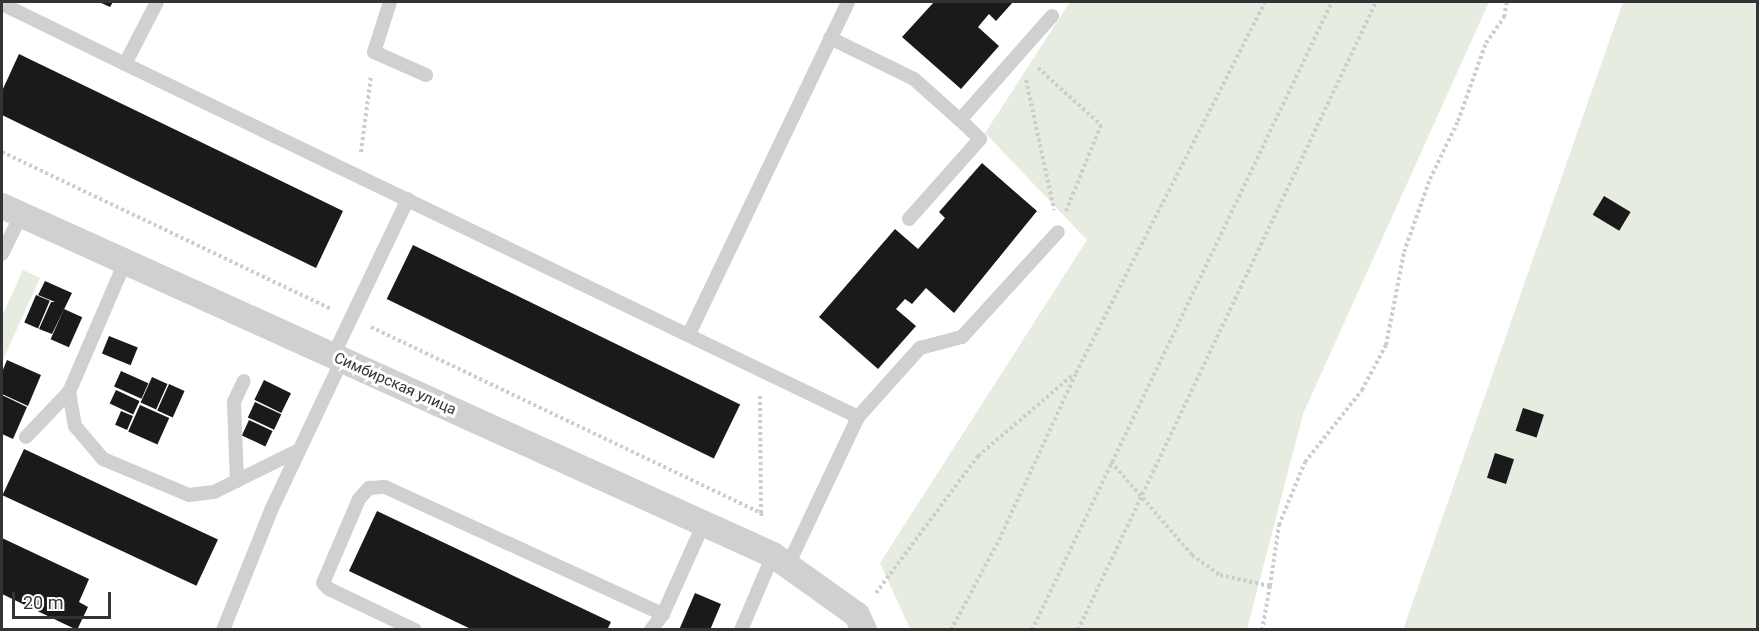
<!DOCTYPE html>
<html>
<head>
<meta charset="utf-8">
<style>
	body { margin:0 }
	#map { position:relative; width:1759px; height:631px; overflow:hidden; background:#fff; font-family:Roboto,sans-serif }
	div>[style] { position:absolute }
	.green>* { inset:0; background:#e6ecdf }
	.building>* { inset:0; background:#1a1a1a; transform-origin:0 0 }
	.path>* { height:4px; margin-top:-2px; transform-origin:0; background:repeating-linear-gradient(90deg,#cdcdcd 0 3px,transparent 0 6px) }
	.lane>* { height:14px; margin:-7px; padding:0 7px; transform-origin:7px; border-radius:7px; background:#d0d0d0 }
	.street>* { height:26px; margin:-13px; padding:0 13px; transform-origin:13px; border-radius:13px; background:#d0d0d0 }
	span { translate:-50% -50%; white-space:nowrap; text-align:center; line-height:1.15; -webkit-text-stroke:6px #fff; paint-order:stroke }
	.street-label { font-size:15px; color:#333 }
	.frame { position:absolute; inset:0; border:3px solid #333; pointer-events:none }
	.scale { position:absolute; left:12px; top:592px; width:99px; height:27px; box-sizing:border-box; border:3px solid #333; border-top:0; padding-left:8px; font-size:18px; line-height:21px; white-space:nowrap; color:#333; -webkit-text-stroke:4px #fff; paint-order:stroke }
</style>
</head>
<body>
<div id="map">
	<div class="green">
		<i style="clip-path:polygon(1070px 2px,1489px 2px,1303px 414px,1247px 629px,910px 629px,880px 563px,1087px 240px,985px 133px)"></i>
		<i style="clip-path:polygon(1623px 2px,1757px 2px,1757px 629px,1403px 630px)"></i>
		<i style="clip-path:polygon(23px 270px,40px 278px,2px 362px,2px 316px)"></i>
	</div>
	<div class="building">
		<i style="clip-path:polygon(99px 2px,113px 2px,110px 7px)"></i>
		<i style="clip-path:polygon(934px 2px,1013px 2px,996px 21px,989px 14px,978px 27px,999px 46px,961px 89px,902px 37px)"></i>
		<i style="clip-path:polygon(19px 54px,343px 211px,316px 268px,2px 115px,2px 91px)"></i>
		<i style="clip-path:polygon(982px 163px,1037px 211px,954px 313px,926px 288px,912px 304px,905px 299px,896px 309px,916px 326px,878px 369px,819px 317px,895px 229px,918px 249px,945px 218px,939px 212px)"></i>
		<i style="left:1604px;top:196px;width:31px;height:22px;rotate:31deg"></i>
		<i style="left:413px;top:245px;width:364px;height:60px;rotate:26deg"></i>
		<i style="clip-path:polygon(45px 281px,72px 293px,52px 334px,39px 329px,51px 302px,55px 302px,38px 295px)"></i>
		<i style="left:36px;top:295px;width:15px;height:30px;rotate:23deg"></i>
		<i style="left:64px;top:309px;width:20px;height:33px;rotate:24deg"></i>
		<i style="left:109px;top:336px;width:31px;height:19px;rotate:22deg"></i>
		<i style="clip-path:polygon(7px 360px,41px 375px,28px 406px,2px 394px,2px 372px)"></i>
		<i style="left:121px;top:371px;width:30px;height:17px;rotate:24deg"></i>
		<i style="left:152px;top:377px;width:17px;height:28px;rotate:24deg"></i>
		<i style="left:264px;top:380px;width:30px;height:22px;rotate:26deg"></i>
		<i style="left:169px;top:384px;width:17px;height:29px;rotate:24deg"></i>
		<i style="left:116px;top:390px;width:26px;height:15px;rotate:25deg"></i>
		<i style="clip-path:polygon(2px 395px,27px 407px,13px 439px,2px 434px)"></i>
		<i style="left:255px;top:402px;width:29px;height:17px;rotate:25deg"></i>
		<i style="left:140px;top:405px;width:32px;height:29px;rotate:24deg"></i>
		<i style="left:1523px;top:408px;width:22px;height:24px;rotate:18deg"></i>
		<i style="left:121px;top:411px;width:13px;height:15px;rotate:23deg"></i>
		<i style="left:249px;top:420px;width:26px;height:17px;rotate:25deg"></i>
		<i style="left:24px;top:449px;width:214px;height:51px;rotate:25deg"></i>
		<i style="left:1495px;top:453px;width:20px;height:26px;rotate:18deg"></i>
		<i style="clip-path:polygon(377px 511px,611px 622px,607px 630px,473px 630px,349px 571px)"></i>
		<i style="clip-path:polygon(2px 538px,89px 579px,79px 602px,88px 607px,77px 630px,2px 594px)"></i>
		<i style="clip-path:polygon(695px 593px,721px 604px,710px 630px,679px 630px)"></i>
	</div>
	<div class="path">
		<i style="left:1038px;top:68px;width:85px;rotate:42.1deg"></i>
		<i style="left:1101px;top:125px;width:93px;rotate:112.1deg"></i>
		<i style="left:1026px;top:80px;width:133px;rotate:77.8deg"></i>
		<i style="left:2px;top:152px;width:365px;rotate:25.5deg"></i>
		<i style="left:361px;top:152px;width:77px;rotate:-82.5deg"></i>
		<i style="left:371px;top:327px;width:432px;rotate:25.5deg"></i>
		<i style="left:761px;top:513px;width:4px;rotate:76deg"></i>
		<i style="left:760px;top:396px;width:117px;rotate:89.5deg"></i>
		<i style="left:1111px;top:462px;width:123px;rotate:48.9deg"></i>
		<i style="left:1192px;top:555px;width:34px;rotate:36deg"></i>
		<i style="left:1220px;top:575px;width:51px;rotate:12.4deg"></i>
		<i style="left:1270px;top:586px;width:45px;rotate:100.3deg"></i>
		<i style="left:1270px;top:586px;width:62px;rotate:-81.6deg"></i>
		<i style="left:1279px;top:525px;width:68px;rotate:-67.6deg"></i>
		<i style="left:1305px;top:462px;width:92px;rotate:-51.6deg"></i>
		<i style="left:1362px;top:390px;width:51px;rotate:-61.9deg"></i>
		<i style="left:1386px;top:345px;width:95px;rotate:-79deg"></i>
		<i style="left:1404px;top:252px;width:77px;rotate:-70.4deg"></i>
		<i style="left:1430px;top:179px;width:64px;rotate:-64.2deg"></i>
		<i style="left:1458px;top:121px;width:83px;rotate:-70.3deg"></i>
		<i style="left:1486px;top:43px;width:32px;rotate:-55deg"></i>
		<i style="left:1504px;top:17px;width:15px;rotate:-79deg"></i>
		<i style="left:876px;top:593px;width:171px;rotate:-53.3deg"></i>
		<i style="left:978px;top:456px;width:125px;rotate:-40.5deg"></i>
		<i style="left:951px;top:630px;width:102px;rotate:-61.9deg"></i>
		<i style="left:999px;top:540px;width:184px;rotate:-65.2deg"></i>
		<i style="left:1076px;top:373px;width:416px;rotate:-63deg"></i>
		<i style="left:1032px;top:630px;width:696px;rotate:-64.47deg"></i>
		<i style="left:1078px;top:630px;width:695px;rotate:-64.61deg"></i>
	</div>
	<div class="lane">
		<i style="left:390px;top:2px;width:52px;rotate:107.7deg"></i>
		<i style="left:374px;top:52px;width:57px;rotate:23.9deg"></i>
		<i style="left:2px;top:4px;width:137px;rotate:26deg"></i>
		<i style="left:125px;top:64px;width:70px;rotate:-62.7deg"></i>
		<i style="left:830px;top:38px;width:93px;rotate:26deg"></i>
		<i style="left:914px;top:79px;width:62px;rotate:41.7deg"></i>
		<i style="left:960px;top:120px;width:139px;rotate:-48.5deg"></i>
		<i style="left:125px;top:64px;width:814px;rotate:25.71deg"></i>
		<i style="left:909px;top:219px;width:107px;rotate:-48.4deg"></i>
		<i style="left:980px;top:139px;width:28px;rotate:-136deg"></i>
		<i style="left:2px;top:254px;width:43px;rotate:-64deg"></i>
		<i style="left:125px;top:262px;width:142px;rotate:113.3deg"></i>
		<i style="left:69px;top:392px;width:35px;rotate:80deg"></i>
		<i style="left:75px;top:426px;width:43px;rotate:49.7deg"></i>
		<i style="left:103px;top:459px;width:93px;rotate:22.7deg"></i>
		<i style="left:189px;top:495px;width:25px;rotate:-7deg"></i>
		<i style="left:214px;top:492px;width:95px;rotate:-26.3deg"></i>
		<i style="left:689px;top:334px;width:368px;rotate:-64.4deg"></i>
		<i style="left:333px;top:356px;width:174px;rotate:-64.5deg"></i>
		<i style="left:26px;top:437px;width:62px;rotate:-46.3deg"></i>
		<i style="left:237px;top:481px;width:79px;rotate:-92.2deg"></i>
		<i style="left:234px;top:402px;width:23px;rotate:-65deg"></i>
		<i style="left:789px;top:563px;width:161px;rotate:-64.7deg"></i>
		<i style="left:858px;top:417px;width:93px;rotate:-48.1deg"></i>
		<i style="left:920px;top:348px;width:43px;rotate:-14.7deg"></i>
		<i style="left:962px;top:337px;width:142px;rotate:-47.6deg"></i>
		<i style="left:223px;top:630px;width:131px;rotate:-68.1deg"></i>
		<i style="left:272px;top:508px;width:164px;rotate:-64.7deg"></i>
		<i style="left:415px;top:630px;width:95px;rotate:-154.5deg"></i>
		<i style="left:329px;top:589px;width:8px;rotate:-135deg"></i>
		<i style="left:323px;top:583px;width:91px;rotate:-66.8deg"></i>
		<i style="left:359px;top:499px;width:15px;rotate:-48deg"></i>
		<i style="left:369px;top:488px;width:16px;rotate:-4deg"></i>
		<i style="left:385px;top:487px;width:306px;rotate:24.6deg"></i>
		<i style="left:651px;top:630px;width:20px;rotate:-53deg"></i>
		<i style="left:663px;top:614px;width:98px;rotate:-65.8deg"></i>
		<i style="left:741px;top:630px;width:82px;rotate:-66.9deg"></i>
	</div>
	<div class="street">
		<i style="left:2px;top:206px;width:846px;rotate:24.35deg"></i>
		<i style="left:773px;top:555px;width:103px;rotate:35.5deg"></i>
		<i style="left:857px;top:615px;width:17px;rotate:65deg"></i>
	</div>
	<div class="street-label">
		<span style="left:395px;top:384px;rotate:24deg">Симбирская улица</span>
	</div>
	<div class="frame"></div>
	<div class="scale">20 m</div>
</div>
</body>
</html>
